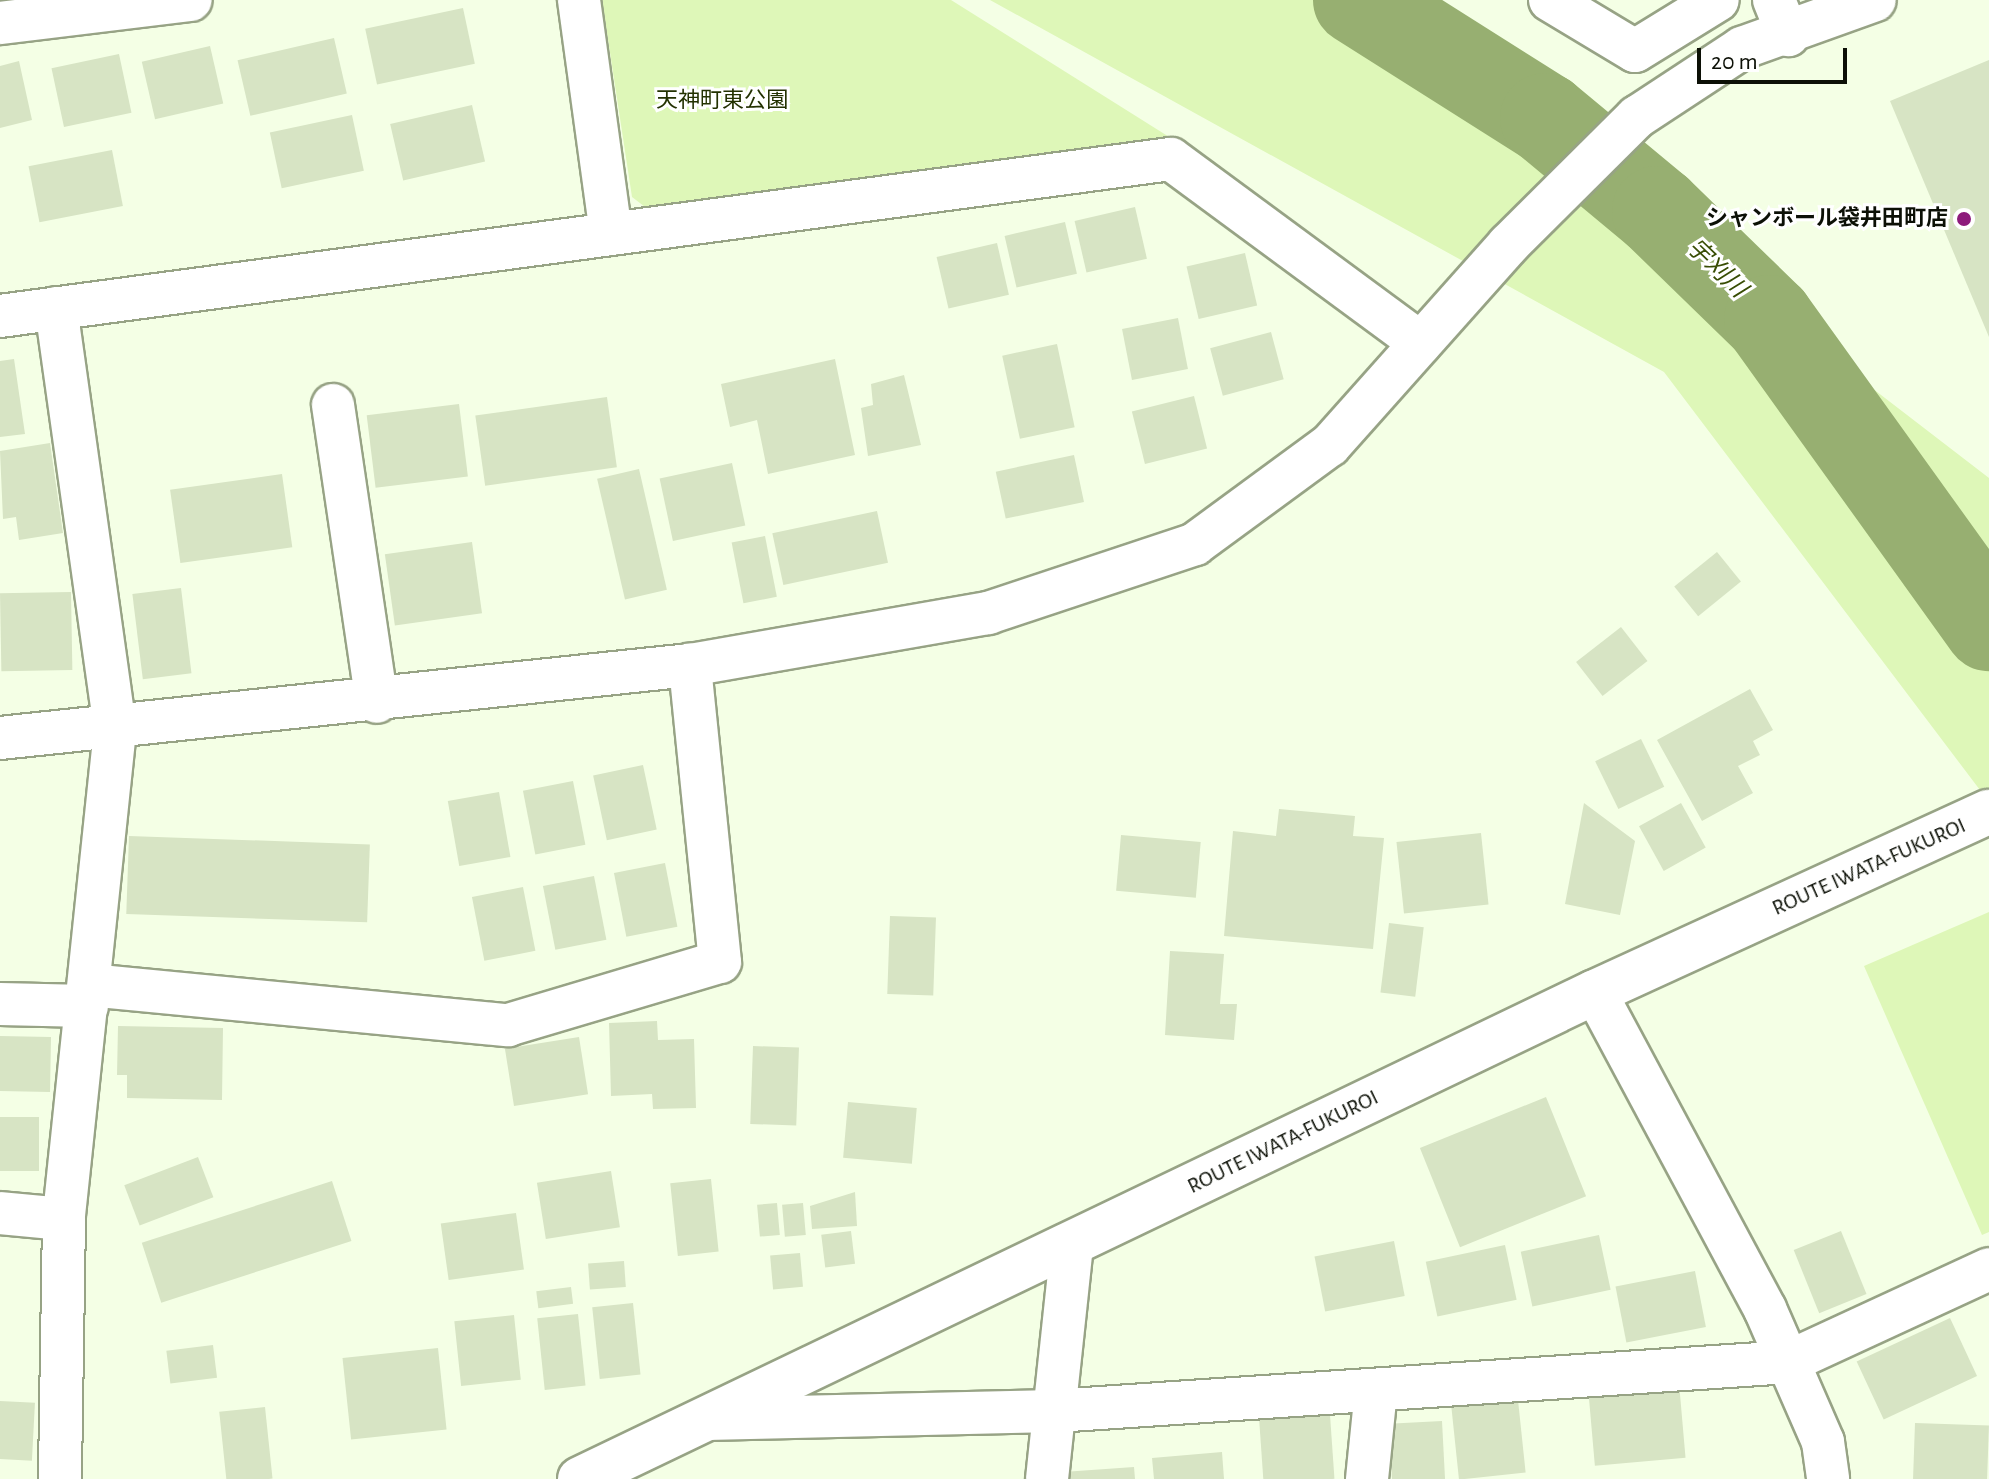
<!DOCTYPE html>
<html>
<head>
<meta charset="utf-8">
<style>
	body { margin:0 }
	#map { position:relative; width:1989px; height:1479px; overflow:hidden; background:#f4ffe5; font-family:"Alegreya Sans","Noto Sans JP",sans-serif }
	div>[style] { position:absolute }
	.green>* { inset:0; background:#def7b8 }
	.river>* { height:90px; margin:-45px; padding:0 45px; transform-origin:45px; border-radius:45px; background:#97af71 }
	.building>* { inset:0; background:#d7e4c4; transform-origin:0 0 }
	.roads { filter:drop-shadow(2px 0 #97a385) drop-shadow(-2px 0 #97a385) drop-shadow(0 2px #97a385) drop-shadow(0 -2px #97a385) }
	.minor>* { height:42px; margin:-21px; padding:0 21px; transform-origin:21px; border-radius:21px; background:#fff }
	.secondary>* { height:44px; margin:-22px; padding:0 22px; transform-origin:22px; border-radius:22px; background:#fff }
	.dots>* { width:22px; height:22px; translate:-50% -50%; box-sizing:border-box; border:4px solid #fff; border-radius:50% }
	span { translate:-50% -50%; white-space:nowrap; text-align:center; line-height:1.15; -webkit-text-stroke:6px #fff; paint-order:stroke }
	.park-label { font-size:22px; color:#233101 }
	.poi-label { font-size:22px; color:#0c1006; font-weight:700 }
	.right { translate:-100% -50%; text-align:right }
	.street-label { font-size:22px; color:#0c1006 }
	.water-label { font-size:24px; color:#384d04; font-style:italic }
	.scale { position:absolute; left:1697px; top:48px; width:150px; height:36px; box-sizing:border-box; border:4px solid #0c1006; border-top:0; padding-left:10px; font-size:24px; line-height:28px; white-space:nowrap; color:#0c1006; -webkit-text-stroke:6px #fff; paint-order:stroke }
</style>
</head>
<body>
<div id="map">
	<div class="green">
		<i style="clip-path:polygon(602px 0,951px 0,1174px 140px,653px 213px,632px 197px)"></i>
		<i style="clip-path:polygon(990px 0,1367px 0,1989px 478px,1989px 802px,1664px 372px)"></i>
		<i style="clip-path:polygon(1989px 912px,1989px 1232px,1982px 1235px,1864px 966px)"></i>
	</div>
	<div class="river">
		<i style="left:1358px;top:0;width:221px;rotate:32.3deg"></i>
		<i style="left:1545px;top:118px;width:146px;rotate:39.7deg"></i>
		<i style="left:1657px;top:211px;width:156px;rotate:44.2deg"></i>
		<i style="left:1769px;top:320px;width:377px;rotate:54.3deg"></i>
	</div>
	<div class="building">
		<i style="left:463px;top:8px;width:57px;height:100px;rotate:78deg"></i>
		<i style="left:334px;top:38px;width:57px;height:99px;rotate:77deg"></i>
		<i style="left:210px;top:46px;width:59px;height:70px;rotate:77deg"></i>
		<i style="left:119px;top:54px;width:60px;height:69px;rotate:78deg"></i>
		<i style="clip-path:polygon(1989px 60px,1989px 337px,1890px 101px)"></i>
		<i style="clip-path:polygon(19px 61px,32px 120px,0 128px,0 66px)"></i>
		<i style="left:472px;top:105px;width:58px;height:84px;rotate:77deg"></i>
		<i style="left:352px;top:115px;width:57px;height:84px;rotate:78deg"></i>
		<i style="left:112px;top:150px;width:57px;height:85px;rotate:79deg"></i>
		<i style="left:1135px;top:207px;width:53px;height:62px;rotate:77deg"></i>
		<i style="left:1065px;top:222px;width:53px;height:62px;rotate:77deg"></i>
		<i style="left:997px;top:243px;width:53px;height:62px;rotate:77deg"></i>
		<i style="left:1245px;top:253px;width:54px;height:60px;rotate:77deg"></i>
		<i style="left:1178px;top:318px;width:52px;height:57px;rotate:79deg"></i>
		<i style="left:1271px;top:332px;width:49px;height:63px;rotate:75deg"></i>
		<i style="left:1057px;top:344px;width:85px;height:56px;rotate:78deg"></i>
		<i style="clip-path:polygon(14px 359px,25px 434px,0 437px,0 361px)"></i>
		<i style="clip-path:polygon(835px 359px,855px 455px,768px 474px,757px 420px,730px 427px,721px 384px)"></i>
		<i style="clip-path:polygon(904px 375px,921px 445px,868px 456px,861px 408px,873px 405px,871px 384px)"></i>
		<i style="left:1194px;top:396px;width:54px;height:64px;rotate:76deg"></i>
		<i style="left:607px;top:397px;width:71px;height:133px;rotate:82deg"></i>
		<i style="left:459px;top:404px;width:73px;height:93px;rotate:83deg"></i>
		<i style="clip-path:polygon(50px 443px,63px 533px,19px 540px,16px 517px,3px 519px,0 451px)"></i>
		<i style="left:1074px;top:455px;width:48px;height:80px;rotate:78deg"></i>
		<i style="left:732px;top:463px;width:64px;height:74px;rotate:78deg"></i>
		<i style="left:639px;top:469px;width:124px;height:43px;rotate:77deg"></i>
		<i style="left:282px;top:474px;width:74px;height:113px;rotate:82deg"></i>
		<i style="left:877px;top:511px;width:53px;height:107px;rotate:78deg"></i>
		<i style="left:765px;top:536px;width:62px;height:34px;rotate:79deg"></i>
		<i style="left:472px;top:542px;width:72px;height:88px;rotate:82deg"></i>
		<i style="left:1717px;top:552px;width:38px;height:55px;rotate:51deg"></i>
		<i style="left:181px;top:588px;width:86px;height:49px;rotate:83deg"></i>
		<i style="left:71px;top:592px;width:78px;height:71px;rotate:89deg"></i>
		<i style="left:1621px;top:627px;width:43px;height:57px;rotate:52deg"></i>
		<i style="clip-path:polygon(1750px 689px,1773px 730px,1753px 741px,1760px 755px,1738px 766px,1753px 793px,1702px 821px,1657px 740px)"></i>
		<i style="left:1641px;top:739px;width:53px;height:51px;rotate:64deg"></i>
		<i style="left:643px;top:765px;width:66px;height:51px;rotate:78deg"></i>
		<i style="left:573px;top:781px;width:65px;height:51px;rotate:79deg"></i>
		<i style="left:499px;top:792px;width:66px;height:52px;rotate:80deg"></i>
		<i style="clip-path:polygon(1584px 803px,1635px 841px,1620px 915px,1565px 904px)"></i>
		<i style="left:1681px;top:803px;width:51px;height:48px;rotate:61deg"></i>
		<i style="clip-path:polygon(1279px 809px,1355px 816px,1353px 836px,1384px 838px,1373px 949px,1224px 936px,1233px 831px,1276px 836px)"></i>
		<i style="left:1481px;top:833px;width:72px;height:85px;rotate:84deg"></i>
		<i style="left:1121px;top:835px;width:80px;height:56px;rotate:5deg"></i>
		<i style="left:129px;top:836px;width:241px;height:78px;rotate:2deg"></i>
		<i style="left:665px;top:863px;width:65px;height:52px;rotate:79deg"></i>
		<i style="left:594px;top:876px;width:65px;height:52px;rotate:79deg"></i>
		<i style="left:523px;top:887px;width:65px;height:52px;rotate:79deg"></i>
		<i style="left:890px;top:916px;width:46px;height:78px;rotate:2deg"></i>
		<i style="left:1389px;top:923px;width:35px;height:70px;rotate:7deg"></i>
		<i style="clip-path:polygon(1170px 951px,1224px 954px,1220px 1004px,1237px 1004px,1234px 1040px,1165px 1035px)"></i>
		<i style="clip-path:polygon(657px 1021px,658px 1040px,694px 1039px,696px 1108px,653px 1109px,652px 1094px,611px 1096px,609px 1023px)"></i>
		<i style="clip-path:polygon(118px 1026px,223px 1028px,222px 1100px,127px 1098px,127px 1075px,117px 1075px)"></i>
		<i style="left:0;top:1036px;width:51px;height:55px;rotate:1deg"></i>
		<i style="left:579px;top:1037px;width:58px;height:75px;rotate:81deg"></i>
		<i style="left:753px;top:1046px;width:46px;height:78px;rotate:2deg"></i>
		<i style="left:1546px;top:1097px;width:107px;height:136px;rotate:68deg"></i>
		<i style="left:848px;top:1102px;width:69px;height:56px;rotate:5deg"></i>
		<i style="left:0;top:1117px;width:39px;height:54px"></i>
		<i style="left:198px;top:1157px;width:43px;height:79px;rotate:69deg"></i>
		<i style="left:611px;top:1171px;width:57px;height:75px;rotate:81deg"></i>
		<i style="left:711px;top:1179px;width:73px;height:41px;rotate:84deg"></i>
		<i style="left:332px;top:1181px;width:63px;height:200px;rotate:72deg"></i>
		<i style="clip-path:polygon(855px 1192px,857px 1226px,812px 1229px,810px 1206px)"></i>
		<i style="left:777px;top:1203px;width:32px;height:20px;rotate:85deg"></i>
		<i style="left:803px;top:1203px;width:32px;height:21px;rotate:85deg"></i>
		<i style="left:516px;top:1213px;width:57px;height:76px;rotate:82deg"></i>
		<i style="left:851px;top:1231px;width:33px;height:30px;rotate:83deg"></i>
		<i style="left:1841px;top:1231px;width:68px;height:51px;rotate:68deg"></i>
		<i style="left:1599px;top:1235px;width:56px;height:80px;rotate:78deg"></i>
		<i style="left:1394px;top:1241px;width:56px;height:81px;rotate:79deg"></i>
		<i style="left:1505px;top:1245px;width:56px;height:81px;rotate:78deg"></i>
		<i style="left:800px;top:1253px;width:34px;height:30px;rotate:85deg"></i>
		<i style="left:624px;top:1261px;width:26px;height:36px;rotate:86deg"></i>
		<i style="left:1695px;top:1271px;width:57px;height:81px;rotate:79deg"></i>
		<i style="left:571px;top:1287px;width:17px;height:35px;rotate:83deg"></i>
		<i style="left:633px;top:1303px;width:72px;height:41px;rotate:84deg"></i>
		<i style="left:578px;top:1314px;width:72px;height:41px;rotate:84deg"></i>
		<i style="left:514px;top:1315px;width:65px;height:60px;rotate:84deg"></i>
		<i style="left:1950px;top:1318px;width:64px;height:103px;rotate:65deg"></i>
		<i style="left:213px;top:1345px;width:33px;height:47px;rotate:83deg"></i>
		<i style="left:438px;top:1348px;width:82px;height:96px;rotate:84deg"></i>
		<i style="left:1679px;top:1383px;width:75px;height:91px;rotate:85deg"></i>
		<i style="left:1518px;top:1400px;width:73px;height:67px;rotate:84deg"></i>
		<i style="left:0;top:1401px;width:35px;height:58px;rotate:3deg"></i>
		<i style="left:265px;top:1407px;width:72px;height:46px;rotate:84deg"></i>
		<i style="left:1330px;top:1415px;width:64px;height:71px;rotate:86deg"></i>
		<i style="left:1442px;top:1421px;width:58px;height:53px;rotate:87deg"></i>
		<i style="left:1915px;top:1423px;width:74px;height:56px;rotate:2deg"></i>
		<i style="clip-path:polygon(1222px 1452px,1224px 1479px,1154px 1479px,1152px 1458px)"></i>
		<i style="clip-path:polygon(1134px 1467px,1135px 1479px,1064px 1479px,1063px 1472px)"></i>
	</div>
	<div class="roads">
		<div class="minor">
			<i style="left:579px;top:0;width:236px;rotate:82.2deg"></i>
			<i style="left:1550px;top:0;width:99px;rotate:31deg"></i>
			<i style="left:1635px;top:51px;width:97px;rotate:-31.6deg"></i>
			<i style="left:1774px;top:0;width:38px;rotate:68deg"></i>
			<i style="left:0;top:23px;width:192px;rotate:-6.9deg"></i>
			<i style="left:56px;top:308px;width:426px;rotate:82deg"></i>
			<i style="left:115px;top:730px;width:492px;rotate:96deg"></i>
			<i style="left:64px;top:1219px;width:260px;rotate:90.9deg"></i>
			<i style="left:0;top:316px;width:1181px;rotate:-7.64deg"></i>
			<i style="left:1171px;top:159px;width:310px;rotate:36.4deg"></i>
			<i style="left:333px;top:405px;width:300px;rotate:81.6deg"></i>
			<i style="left:0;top:738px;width:694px;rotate:-6.04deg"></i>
			<i style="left:690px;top:665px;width:303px;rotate:-9.9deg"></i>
			<i style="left:988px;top:613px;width:218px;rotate:-18.4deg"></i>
			<i style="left:1195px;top:544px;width:167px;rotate:-36.3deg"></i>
			<i style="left:1330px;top:445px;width:268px;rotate:-48.3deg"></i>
			<i style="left:1508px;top:245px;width:182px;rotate:-44.8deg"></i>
			<i style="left:1637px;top:117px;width:126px;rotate:-33.3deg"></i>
			<i style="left:1742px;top:48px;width:141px;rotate:-19.8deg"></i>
			<i style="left:89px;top:985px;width:421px;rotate:5.5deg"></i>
			<i style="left:508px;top:1025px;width:221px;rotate:-16.6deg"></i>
			<i style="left:720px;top:962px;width:299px;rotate:-95.8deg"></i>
			<i style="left:1595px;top:992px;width:360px;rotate:61.8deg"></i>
			<i style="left:1765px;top:1309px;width:145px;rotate:66.4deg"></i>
			<i style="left:1823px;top:1442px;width:37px;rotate:82deg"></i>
			<i style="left:0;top:1004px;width:87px;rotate:1.3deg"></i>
			<i style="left:0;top:1213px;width:64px;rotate:5.4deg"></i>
			<i style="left:706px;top:1419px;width:349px;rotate:-1.3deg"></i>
			<i style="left:1055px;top:1411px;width:735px;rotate:-3.82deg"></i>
			<i style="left:1788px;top:1362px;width:221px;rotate:-24.8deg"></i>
			<i style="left:1047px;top:1479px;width:236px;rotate:-83.9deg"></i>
			<i style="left:1367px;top:1479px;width:88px;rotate:-84.2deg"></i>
		</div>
		<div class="secondary">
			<i style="left:580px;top:1479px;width:1126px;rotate:-25.63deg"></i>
			<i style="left:1595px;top:992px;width:433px;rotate:-24.6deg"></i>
		</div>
	</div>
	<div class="dots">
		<i style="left:1964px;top:219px;background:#8d1a7b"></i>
	</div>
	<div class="park-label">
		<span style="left:722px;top:101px">天神町東公園</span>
	</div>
	<div class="poi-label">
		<span class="right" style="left:1948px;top:219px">シャンボール袋井田町店</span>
	</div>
	<div class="street-label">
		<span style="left:1869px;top:867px;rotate:-24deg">ROUTE IWATA-FUKUROI</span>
		<span style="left:1283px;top:1142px;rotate:-26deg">ROUTE IWATA-FUKUROI</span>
	</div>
	<div class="water-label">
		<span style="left:1716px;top:269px;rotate:44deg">宇刈川</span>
	</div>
	<div class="scale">20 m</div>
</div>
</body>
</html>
